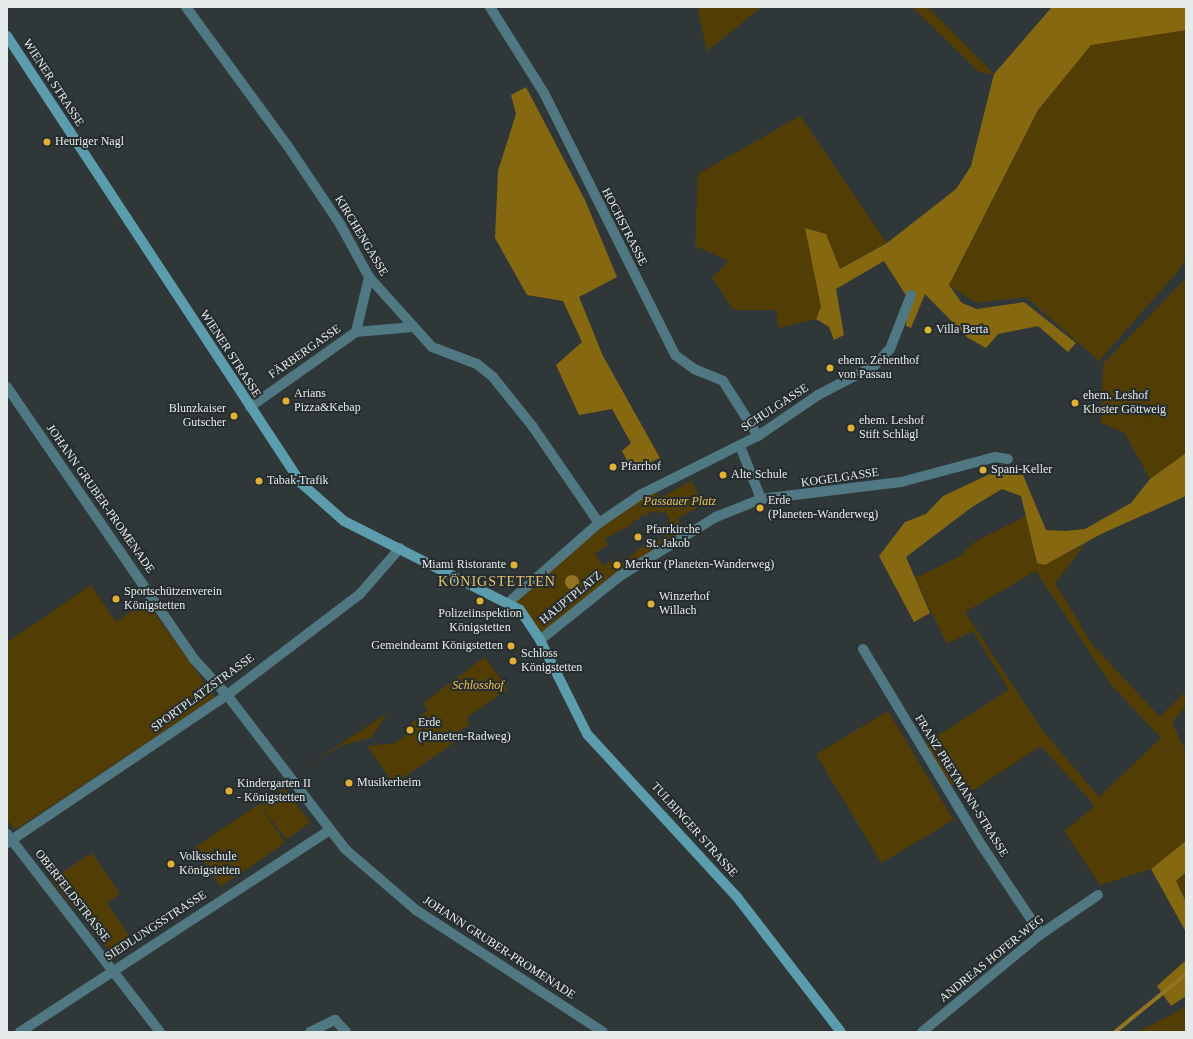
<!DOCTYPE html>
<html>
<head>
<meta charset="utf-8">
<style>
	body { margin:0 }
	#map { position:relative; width:1193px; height:1039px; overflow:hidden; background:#2f3739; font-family:"Times New Roman",serif }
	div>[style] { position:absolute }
	.green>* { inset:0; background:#523e05; transform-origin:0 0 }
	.forest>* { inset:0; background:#866810 }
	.water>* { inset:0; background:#937422 }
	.round { border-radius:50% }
	.stream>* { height:3.5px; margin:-1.75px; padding:0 1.75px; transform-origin:1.75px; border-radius:1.75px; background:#937422 }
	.street>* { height:10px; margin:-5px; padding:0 5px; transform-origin:5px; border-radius:5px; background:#507882 }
	.secondary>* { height:10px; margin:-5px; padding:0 5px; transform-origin:5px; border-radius:5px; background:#5b9dac }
	.dots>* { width:11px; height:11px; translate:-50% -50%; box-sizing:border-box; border:2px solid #262d2f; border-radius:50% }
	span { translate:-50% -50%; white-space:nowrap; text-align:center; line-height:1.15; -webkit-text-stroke:4px #262d2f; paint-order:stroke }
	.street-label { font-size:12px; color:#e5eaeb }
	.poi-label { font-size:12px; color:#e5eaeb }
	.left { translate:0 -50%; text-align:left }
	.right { translate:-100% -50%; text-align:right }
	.park-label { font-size:12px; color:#efc358; font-style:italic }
	.quarter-label { font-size:14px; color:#e2c278; letter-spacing:1px }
	.frame { position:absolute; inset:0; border:8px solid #e5eaeb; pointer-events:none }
</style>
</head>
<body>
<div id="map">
	<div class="green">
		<i style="clip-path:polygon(697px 7px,762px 7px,707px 51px)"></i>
		<i style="clip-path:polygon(912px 7px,928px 7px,994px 74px,979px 72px)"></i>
		<i style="clip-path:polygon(1186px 30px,1186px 257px,1180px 269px,1099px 361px,1026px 297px,976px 303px,949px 285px,1038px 110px,1091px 44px)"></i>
		<i style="clip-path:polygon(800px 116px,887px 243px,839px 269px,826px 234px,805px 228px,822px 307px,816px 319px,778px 328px,776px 310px,734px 310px,712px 278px,729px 261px,695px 246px,698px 174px)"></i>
		<i style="clip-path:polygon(1186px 278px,1186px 453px,1150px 479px,1124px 432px,1101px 423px,1103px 364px)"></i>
		<i style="clip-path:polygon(evenodd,691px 481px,704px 504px,678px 518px,683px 534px,540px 640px,509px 602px,588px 537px,654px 490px,660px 498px,691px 481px,657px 509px,662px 514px,665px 511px,670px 520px,666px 523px,673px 522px,676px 528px,658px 541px,655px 538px,650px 541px,649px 546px,646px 544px,621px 563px,618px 563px,617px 558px,603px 566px,595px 553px,608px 545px,605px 539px,634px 523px,632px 520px,637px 521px,643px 513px,646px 518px,650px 511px,657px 513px,657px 509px)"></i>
		<i style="clip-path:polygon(evenodd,1026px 516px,1036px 562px,1045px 565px,1085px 544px,1055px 583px,1092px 644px,1160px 717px,1186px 691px,1186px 706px,1172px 722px,1186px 752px,1186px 841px,1151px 869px,1100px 885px,1064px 831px,1095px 806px,1041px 746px,972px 791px,963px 782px,950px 785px,923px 745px,1009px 690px,973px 631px,947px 644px,915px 578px,960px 556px,976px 541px,1026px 516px,1036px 571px,1112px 686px,1161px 738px,1099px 797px,1040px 727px,965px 612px,1036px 571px)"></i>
		<i style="clip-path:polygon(91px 585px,116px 622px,146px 601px,215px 697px,15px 830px,7px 819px,7px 642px)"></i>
		<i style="clip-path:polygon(485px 657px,508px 689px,467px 717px,470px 725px,456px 733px,459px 739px,394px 784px,367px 746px,395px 743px,413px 730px,410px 724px,428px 710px,423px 703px)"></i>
		<i style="left:888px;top:711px;width:127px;height:84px;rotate:59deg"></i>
		<i style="clip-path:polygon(387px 713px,372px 737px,341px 746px,306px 767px)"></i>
		<i style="left:284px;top:788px;width:43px;height:29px;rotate:53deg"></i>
		<i style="left:259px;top:804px;width:47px;height:78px;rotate:56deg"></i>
		<i style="clip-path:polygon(92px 853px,120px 894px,107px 903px,130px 937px,110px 951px,51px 880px)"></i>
		<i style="clip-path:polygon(1186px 872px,1186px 902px,1176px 881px)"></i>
		<i style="clip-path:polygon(1186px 1005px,1186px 1032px,1137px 1032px,1179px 1011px)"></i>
	</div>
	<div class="forest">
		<i style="clip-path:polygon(1052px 7px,1186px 7px,1186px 30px,1091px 45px,1038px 110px,949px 285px,962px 303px,977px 309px,1024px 302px,1076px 343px,1068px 352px,1038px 326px,998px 334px,986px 348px,968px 338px,925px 294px,911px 328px,906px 326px,907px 297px,884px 261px,836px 289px,844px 335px,834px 340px,829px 327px,816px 319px,821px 307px,805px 228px,826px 234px,840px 269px,887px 243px,956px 189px,971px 166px,994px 74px)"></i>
		<i style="clip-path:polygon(526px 87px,585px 200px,617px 277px,579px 297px,603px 356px,660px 458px,632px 470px,622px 451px,631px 443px,612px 409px,579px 415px,556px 365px,582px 342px,563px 301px,527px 295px,495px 238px,498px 171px,516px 114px,511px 95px)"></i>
		<i style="clip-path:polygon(1186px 453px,1186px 496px,1101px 534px,1045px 565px,1037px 563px,1021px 496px,1002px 489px,972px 507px,906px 557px,930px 613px,914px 622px,879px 556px,905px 522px,926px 514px,943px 496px,1005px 467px,1023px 475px,1046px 530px,1065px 531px,1085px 529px,1131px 503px,1150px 479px)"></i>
		<i style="clip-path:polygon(1186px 841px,1186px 872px,1176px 881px,1186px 902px,1186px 932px,1151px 869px)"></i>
		<i style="clip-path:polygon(1186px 960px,1186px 996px,1171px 1006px,1157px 986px)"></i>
	</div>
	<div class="water">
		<i class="round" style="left:565px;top:575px;width:14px;height:14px"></i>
	</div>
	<div class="stream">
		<i style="left:1115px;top:1032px;width:92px;rotate:-39.2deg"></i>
	</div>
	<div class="street">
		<i style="left:186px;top:7px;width:171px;rotate:53.8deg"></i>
		<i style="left:287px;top:145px;width:95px;rotate:56.1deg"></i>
		<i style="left:340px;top:224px;width:60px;rotate:61.3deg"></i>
		<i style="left:369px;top:277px;width:94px;rotate:48deg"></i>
		<i style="left:432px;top:347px;width:48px;rotate:20.7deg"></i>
		<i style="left:477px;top:364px;width:21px;rotate:39deg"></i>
		<i style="left:493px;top:377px;width:64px;rotate:51.3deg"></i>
		<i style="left:533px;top:427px;width:116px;rotate:55.5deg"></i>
		<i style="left:490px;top:7px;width:102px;rotate:57.9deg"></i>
		<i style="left:544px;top:93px;width:293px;rotate:63.4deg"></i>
		<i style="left:675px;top:355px;width:24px;rotate:36deg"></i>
		<i style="left:694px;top:369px;width:31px;rotate:22deg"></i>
		<i style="left:723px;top:381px;width:65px;rotate:57.5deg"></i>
		<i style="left:356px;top:332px;width:57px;rotate:-5deg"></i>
		<i style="left:7px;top:387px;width:329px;rotate:55.5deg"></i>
		<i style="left:193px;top:658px;width:50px;rotate:47.4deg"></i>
		<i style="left:227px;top:695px;width:194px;rotate:52.5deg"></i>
		<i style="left:345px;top:849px;width:94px;rotate:40.7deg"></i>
		<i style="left:416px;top:910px;width:223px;rotate:33.1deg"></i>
		<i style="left:250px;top:407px;width:130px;rotate:-35.3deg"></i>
		<i style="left:356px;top:332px;width:57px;rotate:-76.7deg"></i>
		<i style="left:740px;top:446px;width:57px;rotate:68.4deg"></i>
		<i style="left:509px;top:602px;width:120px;rotate:-41.3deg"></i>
		<i style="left:599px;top:523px;width:50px;rotate:-34.3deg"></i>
		<i style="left:640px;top:495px;width:132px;rotate:-26.6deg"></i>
		<i style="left:758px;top:436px;width:73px;rotate:-34.3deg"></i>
		<i style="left:818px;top:395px;width:63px;rotate:-27.4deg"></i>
		<i style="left:874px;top:366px;width:23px;rotate:-47deg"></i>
		<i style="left:890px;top:349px;width:58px;rotate:-68.7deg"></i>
		<i style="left:540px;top:640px;width:102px;rotate:-38.7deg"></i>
		<i style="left:620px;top:576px;width:113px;rotate:-31.6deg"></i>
		<i style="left:716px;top:517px;width:48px;rotate:-21.8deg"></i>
		<i style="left:761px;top:499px;width:141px;rotate:-6.9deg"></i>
		<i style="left:901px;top:482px;width:97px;rotate:-14.9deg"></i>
		<i style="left:995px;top:457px;width:13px;rotate:9deg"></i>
		<i style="left:863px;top:649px;width:230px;rotate:58.9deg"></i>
		<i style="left:982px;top:846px;width:106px;rotate:56.2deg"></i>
		<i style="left:7px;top:834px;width:250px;rotate:52.3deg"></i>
		<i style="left:7px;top:843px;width:265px;rotate:-33.9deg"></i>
		<i style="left:227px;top:695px;width:167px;rotate:-37.2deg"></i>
		<i style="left:360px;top:594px;width:61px;rotate:-49deg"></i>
		<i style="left:20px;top:1032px;width:368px;rotate:-33.1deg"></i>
		<i style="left:310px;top:1032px;width:28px;rotate:-26deg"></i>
		<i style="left:335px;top:1020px;width:16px;rotate:47deg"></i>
		<i style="left:922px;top:1032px;width:154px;rotate:-39.5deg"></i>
		<i style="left:1041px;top:934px;width:69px;rotate:-34.4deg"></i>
	</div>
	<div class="secondary">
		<i style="left:7px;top:36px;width:535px;rotate:56.67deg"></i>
		<i style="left:301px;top:483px;width:57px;rotate:41.5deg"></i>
		<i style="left:344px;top:521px;width:197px;rotate:26.8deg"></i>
		<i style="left:520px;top:610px;width:36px;rotate:56deg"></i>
		<i style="left:540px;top:640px;width:105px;rotate:63.4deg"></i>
		<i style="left:587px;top:734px;width:222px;rotate:47.4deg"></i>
		<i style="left:737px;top:897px;width:170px;rotate:52.4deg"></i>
	</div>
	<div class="dots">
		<i style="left:47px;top:142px;background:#dfb034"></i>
		<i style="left:928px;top:330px;background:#dfb034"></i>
		<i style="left:830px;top:368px;background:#dfb034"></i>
		<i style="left:286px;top:401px;background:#dfb034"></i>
		<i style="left:1075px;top:403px;background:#dfb034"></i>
		<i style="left:234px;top:416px;background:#dfb034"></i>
		<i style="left:851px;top:428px;background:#dfb034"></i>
		<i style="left:613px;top:467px;background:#dfb034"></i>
		<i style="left:983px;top:470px;background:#dfb034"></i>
		<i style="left:723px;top:475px;background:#dfb034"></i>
		<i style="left:259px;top:481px;background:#dfb034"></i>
		<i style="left:760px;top:508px;background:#dfb034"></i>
		<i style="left:638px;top:537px;background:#dfb034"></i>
		<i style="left:514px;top:565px;background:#dfb034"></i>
		<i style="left:617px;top:565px;background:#dfb034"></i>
		<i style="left:116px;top:599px;background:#dfb034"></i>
		<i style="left:480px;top:601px;background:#dfb034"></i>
		<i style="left:651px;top:604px;background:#dfb034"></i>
		<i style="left:511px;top:646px;background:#dfb034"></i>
		<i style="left:513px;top:661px;background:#dfb034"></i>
		<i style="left:410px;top:730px;background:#dfb034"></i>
		<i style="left:349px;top:783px;background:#dfb034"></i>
		<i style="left:229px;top:791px;background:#dfb034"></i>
		<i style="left:171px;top:864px;background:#dfb034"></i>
	</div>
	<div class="street-label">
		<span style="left:53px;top:83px;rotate:57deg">WIENER STRASSE</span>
		<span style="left:624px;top:227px;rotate:63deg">HOCHSTRASSE</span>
		<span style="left:361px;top:236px;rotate:59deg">KIRCHENGASSE</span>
		<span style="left:305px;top:352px;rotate:-35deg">FÄRBERGASSE</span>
		<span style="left:230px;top:354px;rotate:57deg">WIENER STRASSE</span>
		<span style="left:775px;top:408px;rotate:-33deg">SCHULGASSE</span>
		<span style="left:840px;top:478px;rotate:-8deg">KOGELGASSE</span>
		<span style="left:100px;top:499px;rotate:55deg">JOHANN GRUBER-PROMENADE</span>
		<span style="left:571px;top:598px;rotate:-39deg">HAUPTPLATZ</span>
		<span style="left:203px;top:693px;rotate:-36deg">SPORTPLATZSTRASSE</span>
		<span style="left:961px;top:786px;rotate:58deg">FRANZ PREYMANN-STRASSE</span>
		<span style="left:694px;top:830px;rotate:48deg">TULBINGER STRASSE</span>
		<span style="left:72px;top:896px;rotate:52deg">OBERFELDSTRASSE</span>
		<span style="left:156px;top:926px;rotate:-33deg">SIEDLUNGSSTRASSE</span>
		<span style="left:499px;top:948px;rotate:33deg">JOHANN GRUBER-PROMENADE</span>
		<span style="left:992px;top:959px;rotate:-39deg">ANDREAS HOFER-WEG</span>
	</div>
	<div class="poi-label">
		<span class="left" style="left:55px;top:142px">Heuriger Nagl</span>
		<span class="left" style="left:936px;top:330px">Villa Berta</span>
		<span class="left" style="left:838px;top:368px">ehem. Zehenthof<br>von Passau</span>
		<span class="left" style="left:294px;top:401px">Arians<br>Pizza&amp;Kebap</span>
		<span class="left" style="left:1083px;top:403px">ehem. Leshof<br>Kloster Göttweig</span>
		<span class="right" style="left:226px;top:416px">Blunzkaiser<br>Gutscher</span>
		<span class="left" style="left:859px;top:428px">ehem. Leshof<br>Stift Schlägl</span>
		<span class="left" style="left:621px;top:467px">Pfarrhof</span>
		<span class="left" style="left:991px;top:470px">Spani-Keller</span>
		<span class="left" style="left:731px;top:475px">Alte Schule</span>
		<span class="left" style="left:267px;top:481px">Tabak Trafik</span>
		<span class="left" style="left:768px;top:508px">Erde<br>(Planeten-Wanderweg)</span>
		<span class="left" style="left:646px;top:537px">Pfarrkirche<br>St. Jakob</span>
		<span class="right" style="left:506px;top:565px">Miami Ristorante</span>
		<span class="left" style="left:625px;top:565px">Merkur (Planeten-Wanderweg)</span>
		<span class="left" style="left:124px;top:599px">Sportschützenverein<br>Königstetten</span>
		<span class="left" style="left:659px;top:604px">Winzerhof<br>Willach</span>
		<span style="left:480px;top:621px">Polizeiinspektion<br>Königstetten</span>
		<span class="right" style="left:503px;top:646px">Gemeindeamt Königstetten</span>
		<span class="left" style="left:521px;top:661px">Schloss<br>Königstetten</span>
		<span class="left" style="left:418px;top:730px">Erde<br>(Planeten-Radweg)</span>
		<span class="left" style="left:357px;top:783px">Musikerheim</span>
		<span class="left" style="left:237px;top:791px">Kindergarten II<br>- Königstetten</span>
		<span class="left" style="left:179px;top:864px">Volksschule<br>Königstetten</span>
	</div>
	<div class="park-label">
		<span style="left:680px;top:502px">Passauer Platz</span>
		<span style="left:478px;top:686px">Schlosshof</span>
	</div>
	<div class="quarter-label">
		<span style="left:497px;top:582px">KÖNIGSTETTEN</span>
	</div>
	<div class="frame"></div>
</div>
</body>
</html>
